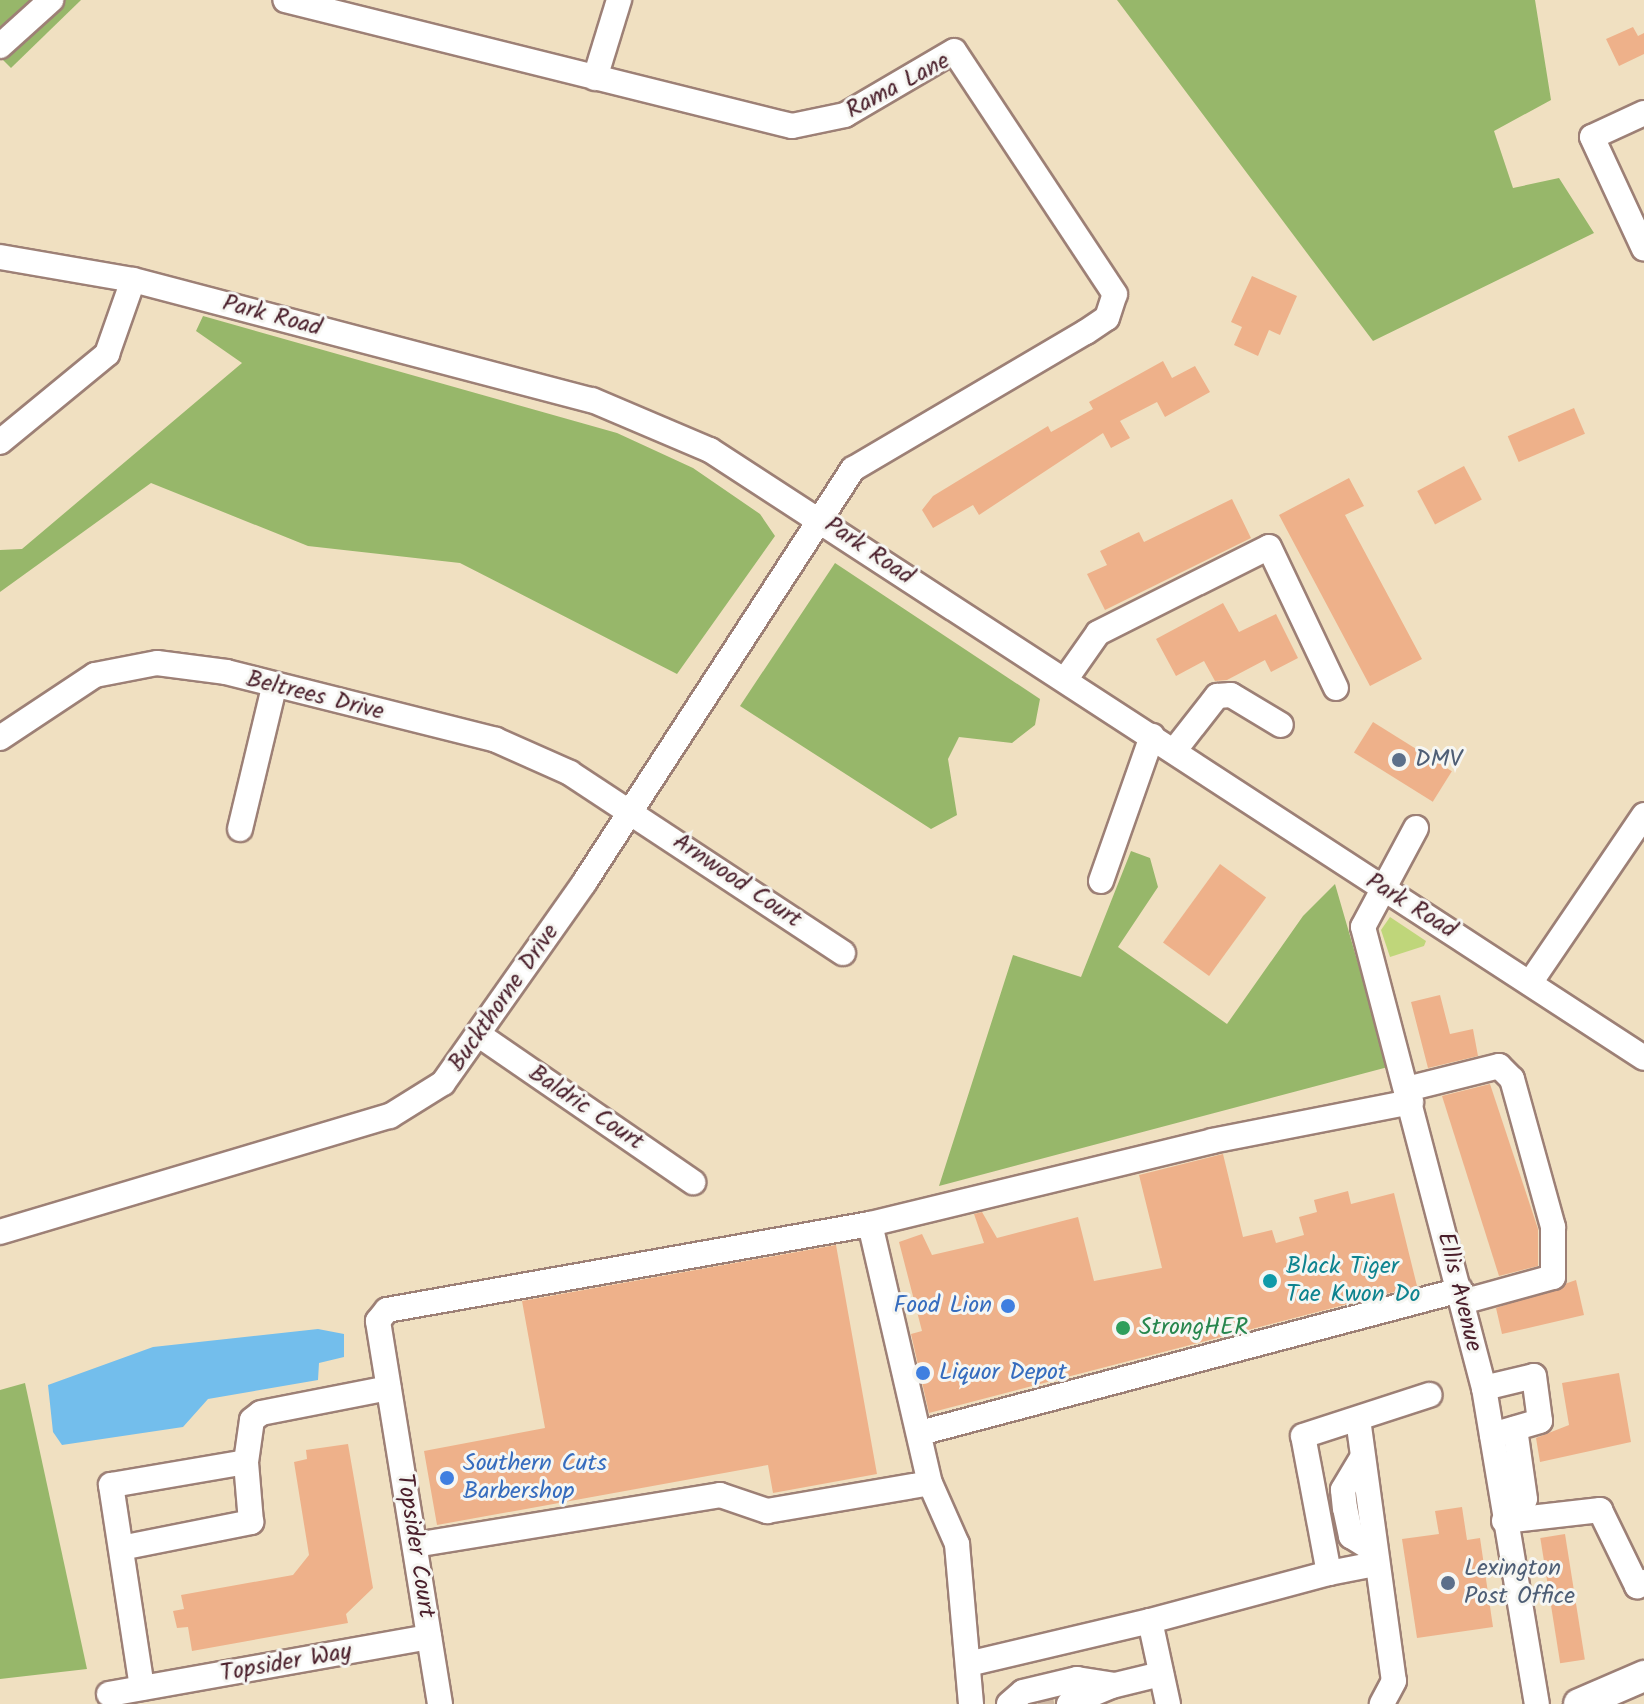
<!DOCTYPE html>
<html>
<head>
<meta charset="utf-8">
<style>
	body { margin:0 }
	#map { position:relative; width:1644px; height:1704px; overflow:hidden; background:#f0e0c1; font-family:Kalam,sans-serif }
	div>[style] { position:absolute }
	.green>* { inset:0; background:#bfd67a }
	.forest>* { inset:0; background:#97b76a }
	.water>* { inset:0; background:#73beec }
	.building>* { inset:0; background:#eeb18a; transform-origin:0 0 }
	.minor-tunnel>* { height:24px; margin-top:-12px; transform-origin:0; background:repeating-linear-gradient(90deg,#cfb9a3 0 24px,transparent 0 36px) }
	.roads { filter:drop-shadow(2px 0 #9d8076) drop-shadow(-2px 0 #9d8076) drop-shadow(0 2px #9d8076) drop-shadow(0 -2px #9d8076) }
	.minor>* { height:24px; margin:-12px; padding:0 12px; transform-origin:12px; border-radius:12px; background:#fff }
	.major>* { height:30px; margin:-15px; padding:0 15px; transform-origin:15px; border-radius:15px; background:#fff }
	.dots>* { width:22px; height:22px; translate:-50% -50%; box-sizing:border-box; border:4px solid #f6f6f2; border-radius:50% }
	span { translate:-50% -50%; white-space:nowrap; text-align:center; line-height:1.15; -webkit-text-stroke:6px #f6f6f2; paint-order:stroke }
	.street-label { font-size:24px; color:#4a1f2b }
	.service-label { font-size:24px; color:#4e5e75 }
	.left { translate:0 -50%; text-align:left }
	.culture-label { font-size:24px; color:#0d838f }
	.shop-label { font-size:24px; color:#366cbe }
	.right { translate:-100% -50%; text-align:right }
	.leisure-label { font-size:24px; color:#27864d }
</style>
</head>
<body>
<div id="map">
	<div class="green">
		<i style="clip-path:polygon(1390px 917px,1426px 941px,1424px 946px,1390px 957px,1381px 930px)"></i>
	</div>
	<div class="forest">
		<i style="clip-path:polygon(0 0,81px 0,11px 68px,0 57px)"></i>
		<i style="clip-path:polygon(1117px 0,1535px 0,1551px 100px,1494px 131px,1513px 188px,1559px 178px,1594px 233px,1373px 341px)"></i>
		<i style="clip-path:polygon(203px 316px,617px 433px,693px 468px,760px 514px,775px 536px,677px 674px,460px 563px,308px 546px,151px 483px,0 592px,0 550px,22px 549px,242px 363px,196px 331px)"></i>
		<i style="clip-path:polygon(835px 563px,1040px 699px,1035px 725px,1012px 743px,959px 737px,948px 759px,957px 815px,931px 829px,740px 706px)"></i>
		<i style="clip-path:polygon(1131px 851px,1150px 858px,1158px 887px,1118px 947px,1227px 1024px,1303px 916px,1335px 884px,1388px 1067px,939px 1186px,1013px 955px,1081px 977px)"></i>
		<i style="clip-path:polygon(25px 1383px,87px 1669px,0 1679px,0 1390px)"></i>
	</div>
	<div class="water">
		<i style="clip-path:polygon(318px 1329px,344px 1334px,344px 1357px,319px 1363px,318px 1380px,208px 1399px,183px 1427px,62px 1445px,53px 1432px,48px 1385px,153px 1347px)"></i>
	</div>
	<div class="building">
		<i style="clip-path:polygon(1633px 27px,1638px 36px,1644px 33px,1644px 54px,1619px 66px,1606px 39px)"></i>
		<i style="clip-path:polygon(1252px 276px,1297px 296px,1280px 335px,1269px 330px,1258px 356px,1234px 345px,1242px 327px,1231px 322px)"></i>
		<i style="clip-path:polygon(1163px 361px,1172px 378px,1195px 366px,1210px 392px,1165px 417px,1157px 402px,1120px 421px,1130px 438px,1111px 448px,1103px 433px,979px 515px,973px 505px,933px 528px,922px 510px,933px 496px,1048px 426px,1051px 432px,1093px 409px,1089px 402px)"></i>
		<i style="left:1574px;top:408px;width:28px;height:72px;rotate:67deg"></i>
		<i style="left:1464px;top:466px;width:38px;height:53px;rotate:62deg"></i>
		<i style="clip-path:polygon(1349px 478px,1364px 506px,1345px 515px,1422px 659px,1370px 686px,1279px 515px)"></i>
		<i style="clip-path:polygon(1232px 499px,1251px 538px,1105px 610px,1087px 574px,1107px 565px,1100px 551px,1139px 532px,1144px 542px)"></i>
		<i style="clip-path:polygon(1223px 603px,1239px 632px,1276px 614px,1298px 658px,1271px 672px,1265px 660px,1227px 680px,1215px 681px,1204px 661px,1176px 676px,1156px 639px)"></i>
		<i style="left:1373px;top:722px;width:93px;height:36px;rotate:32deg"></i>
		<i style="left:1220px;top:864px;width:57px;height:97px;rotate:36deg"></i>
		<i style="clip-path:polygon(1440px 995px,1450px 1034px,1473px 1029px,1478px 1056px,1428px 1068px,1411px 1002px)"></i>
		<i style="clip-path:polygon(1490px 1084px,1538px 1229px,1538px 1266px,1499px 1276px,1442px 1096px)"></i>
		<i style="clip-path:polygon(1223px 1154px,1243px 1237px,1272px 1230px,1276px 1243px,1304px 1235px,1299px 1217px,1317px 1212px,1314px 1200px,1348px 1191px,1351px 1204px,1394px 1193px,1417px 1286px,929px 1413px,911px 1334px,922px 1331px,899px 1242px,922px 1234px,932px 1255px,984px 1243px,974px 1214px,982px 1212px,997px 1238px,1078px 1217px,1094px 1281px,1162px 1268px,1139px 1175px)"></i>
		<i style="clip-path:polygon(836px 1245px,877px 1474px,773px 1493px,768px 1465px,437px 1525px,424px 1451px,545px 1428px,522px 1301px)"></i>
		<i style="clip-path:polygon(1576px 1280px,1584px 1315px,1502px 1334px,1496px 1308px)"></i>
		<i style="clip-path:polygon(1619px 1373px,1631px 1442px,1540px 1462px,1536px 1438px,1569px 1425px,1562px 1383px)"></i>
		<i style="clip-path:polygon(348px 1444px,373px 1588px,346px 1614px,348px 1623px,192px 1651px,188px 1627px,177px 1628px,173px 1611px,184px 1609px,181px 1595px,293px 1575px,309px 1555px,294px 1462px,307px 1459px,306px 1450px)"></i>
		<i style="clip-path:polygon(1462px 1507px,1467px 1540px,1480px 1538px,1493px 1627px,1417px 1638px,1402px 1539px,1439px 1534px,1435px 1511px)"></i>
		<i style="left:1565px;top:1534px;width:127px;height:25px;rotate:81deg"></i>
	</div>
	<div class="minor-tunnel">
		<i style="left:1038px;top:1704px;width:16px;rotate:-14deg"></i>
	</div>
	<div class="roads">
		<div class="minor">
			<i style="left:0;top:46px;width:69px;rotate:-42deg"></i>
			<i style="left:595px;top:78px;width:82px;rotate:-72.9deg"></i>
			<i style="left:1644px;top:113px;width:57px;rotate:155.2deg"></i>
			<i style="left:1592px;top:137px;width:123px;rotate:65.1deg"></i>
			<i style="left:0;top:257px;width:135px;rotate:9.8deg"></i>
			<i style="left:133px;top:280px;width:474px;rotate:14.7deg"></i>
			<i style="left:592px;top:400px;width:128px;rotate:23deg"></i>
			<i style="left:710px;top:450px;width:1114px;rotate:33.06deg"></i>
			<i style="left:0;top:442px;width:139px;rotate:-39.4deg"></i>
			<i style="left:107px;top:354px;width:78px;rotate:-70.6deg"></i>
			<i style="left:1065px;top:680px;width:57px;rotate:-54.9deg"></i>
			<i style="left:1098px;top:633px;width:191px;rotate:-26.7deg"></i>
			<i style="left:1269px;top:547px;width:156px;rotate:64.6deg"></i>
			<i style="left:0;top:738px;width:114px;rotate:-33.6deg"></i>
			<i style="left:95px;top:675px;width:63px;rotate:-11deg"></i>
			<i style="left:157px;top:663px;width:70px;rotate:7.4deg"></i>
			<i style="left:226px;top:672px;width:278px;rotate:14.1deg"></i>
			<i style="left:496px;top:740px;width:81px;rotate:24deg"></i>
			<i style="left:570px;top:773px;width:327px;rotate:33.4deg"></i>
			<i style="left:1174px;top:751px;width:70px;rotate:-52deg"></i>
			<i style="left:1217px;top:696px;width:14px;rotate:-4deg"></i>
			<i style="left:1231px;top:695px;width:58px;rotate:31deg"></i>
			<i style="left:1416px;top:828px;width:112px;rotate:118.2deg"></i>
			<i style="left:1363px;top:927px;width:477px;rotate:75.3deg"></i>
			<i style="left:1484px;top:1388px;width:320px;rotate:80.5deg"></i>
			<i style="left:240px;top:829px;width:146px;rotate:-76.5deg"></i>
			<i style="left:1101px;top:881px;width:154px;rotate:-70.6deg"></i>
			<i style="left:1530px;top:983px;width:203px;rotate:-55.8deg"></i>
			<i style="left:479px;top:1035px;width:260px;rotate:34.5deg"></i>
			<i style="left:1407px;top:1089px;width:95px;rotate:-14deg"></i>
			<i style="left:1499px;top:1066px;width:18px;rotate:45deg"></i>
			<i style="left:1512px;top:1079px;width:154px;rotate:74.5deg"></i>
			<i style="left:1553px;top:1227px;width:50px;rotate:90deg"></i>
			<i style="left:1553px;top:1277px;width:94px;rotate:164.6deg"></i>
			<i style="left:870px;top:1224px;width:266px;rotate:77deg"></i>
			<i style="left:930px;top:1483px;width:67px;rotate:66.1deg"></i>
			<i style="left:957px;top:1544px;width:161px;rotate:85deg"></i>
			<i style="left:0;top:1232px;width:407px;rotate:-16.6deg"></i>
			<i style="left:390px;top:1116px;width:62px;rotate:-31.9deg"></i>
			<i style="left:443px;top:1083px;width:245px;rotate:-54.8deg"></i>
			<i style="left:584px;top:883px;width:494px;rotate:-57deg"></i>
			<i style="left:853px;top:469px;width:270px;rotate:-30.5deg"></i>
			<i style="left:1086px;top:332px;width:25px;rotate:-34deg"></i>
			<i style="left:1107px;top:318px;width:25px;rotate:-72deg"></i>
			<i style="left:1115px;top:294px;width:291px;rotate:-123.5deg"></i>
			<i style="left:954px;top:51px;width:126px;rotate:149.6deg"></i>
			<i style="left:845px;top:115px;width:54px;rotate:168.3deg"></i>
			<i style="left:792px;top:126px;width:522px;rotate:-166.04deg"></i>
			<i style="left:1484px;top:1388px;width:51px;rotate:-13.5deg"></i>
			<i style="left:1534px;top:1376px;width:45px;rotate:82.4deg"></i>
			<i style="left:1540px;top:1421px;width:50px;rotate:163.7deg"></i>
			<i style="left:1358px;top:1419px;width:264px;rotate:82.2deg"></i>
			<i style="left:1394px;top:1681px;width:26px;rotate:118deg"></i>
			<i style="left:920px;top:1433px;width:559px;rotate:-14.83deg"></i>
			<i style="left:1362px;top:1458px;width:37px;rotate:121deg"></i>
			<i style="left:1343px;top:1490px;width:18px;rotate:84deg"></i>
			<i style="left:1345px;top:1508px;width:29px;rotate:78deg"></i>
			<i style="left:1351px;top:1536px;width:26px;rotate:32deg"></i>
			<i style="left:246px;top:1462px;width:42px;rotate:-81.9deg"></i>
			<i style="left:252px;top:1420px;width:11px;rotate:-38deg"></i>
			<i style="left:261px;top:1413px;width:130px;rotate:-11.1deg"></i>
			<i style="left:1504px;top:1503px;width:21px;rotate:-11deg"></i>
			<i style="left:1525px;top:1499px;width:71px;rotate:-98.1deg"></i>
			<i style="left:1504px;top:1521px;width:97px;rotate:-6.5deg"></i>
			<i style="left:1600px;top:1510px;width:85px;rotate:64deg"></i>
			<i style="left:1637px;top:1586px;width:8px;rotate:-30deg"></i>
			<i style="left:415px;top:1545px;width:309px;rotate:-9.3deg"></i>
			<i style="left:720px;top:1495px;width:50px;rotate:18.8deg"></i>
			<i style="left:767px;top:1511px;width:165px;rotate:-9.7deg"></i>
			<i style="left:121px;top:1548px;width:133px;rotate:-11.3deg"></i>
			<i style="left:251px;top:1522px;width:60px;rotate:-94.8deg"></i>
			<i style="left:246px;top:1462px;width:137px;rotate:170.3deg"></i>
			<i style="left:111px;top:1485px;width:205px;rotate:81.3deg"></i>
			<i style="left:1329px;top:1573px;width:47px;rotate:-11.1deg"></i>
			<i style="left:968px;top:1664px;width:187px;rotate:-13.3deg"></i>
			<i style="left:1099px;top:1689px;width:64px;rotate:-13.6deg"></i>
			<i style="left:109px;top:1694px;width:325px;rotate:-10.1deg"></i>
			<i style="left:440px;top:1704px;width:388px;rotate:-99.2deg"></i>
			<i style="left:378px;top:1321px;width:14px;rotate:-51deg"></i>
			<i style="left:387px;top:1310px;width:491px;rotate:-10.1deg"></i>
			<i style="left:870px;top:1224px;width:352px;rotate:-13.6deg"></i>
			<i style="left:1212px;top:1141px;width:203px;rotate:-11.1deg"></i>
			<i style="left:1009px;top:1704px;width:18px;rotate:-41deg"></i>
			<i style="left:1023px;top:1692px;width:56px;rotate:-13.5deg"></i>
			<i style="left:1077px;top:1679px;width:37px;rotate:9deg"></i>
			<i style="left:1069px;top:1704px;width:49px;rotate:-22.9deg"></i>
			<i style="left:1168px;top:1704px;width:85px;rotate:-102.2deg"></i>
			<i style="left:1150px;top:1621px;width:185px;rotate:-15deg"></i>
			<i style="left:1329px;top:1573px;width:139px;rotate:-100.7deg"></i>
			<i style="left:1303px;top:1436px;width:133px;rotate:-18deg"></i>
		</div>
		<div class="major">
			<i style="left:1579px;top:1704px;width:71px;rotate:-23.3deg"></i>
		</div>
	</div>
	<div class="dots">
		<i style="left:1399px;top:760px;background:#5c6f8a"></i>
		<i style="left:1270px;top:1281px;background:#0f9aa8"></i>
		<i style="left:1008px;top:1306px;background:#3f7fe0"></i>
		<i style="left:1123px;top:1328px;background:#2e9e5b"></i>
		<i style="left:923px;top:1373px;background:#3f7fe0"></i>
		<i style="left:447px;top:1478px;background:#3f7fe0"></i>
		<i style="left:1448px;top:1583px;background:#5c6f8a"></i>
	</div>
	<div class="street-label">
		<span style="left:898px;top:86px;rotate:-28deg">Rama Lane</span>
		<span style="left:272px;top:316px;rotate:15deg">Park Road</span>
		<span style="left:869px;top:551px;rotate:34deg">Park Road</span>
		<span style="left:315px;top:696px;rotate:14deg">Beltrees Drive</span>
		<span style="left:737px;top:881px;rotate:34deg">Arnwood Court</span>
		<span style="left:1411px;top:906px;rotate:32deg">Park Road</span>
		<span style="left:504px;top:998px;rotate:-55deg">Buckthorne Drive</span>
		<span style="left:586px;top:1108px;rotate:34deg">Baldric Court</span>
		<span style="left:1459px;top:1292px;rotate:76deg">Ellis Avenue</span>
		<span style="left:415px;top:1546px;rotate:81deg">Topsider Court</span>
		<span style="left:286px;top:1663px;rotate:-10deg">Topsider Way</span>
	</div>
	<div class="service-label">
		<span class="left" style="left:1415px;top:760px">DMV</span>
		<span class="left" style="left:1464px;top:1583px">Lexington<br>Post Office</span>
	</div>
	<div class="culture-label">
		<span class="left" style="left:1286px;top:1281px">Black Tiger<br>Tae Kwon Do</span>
	</div>
	<div class="shop-label">
		<span class="right" style="left:992px;top:1306px">Food Lion</span>
		<span class="left" style="left:939px;top:1373px">Liquor Depot</span>
		<span class="left" style="left:463px;top:1478px">Southern Cuts<br>Barbershop</span>
	</div>
	<div class="leisure-label">
		<span class="left" style="left:1139px;top:1328px">StrongHER</span>
	</div>
</div>
</body>
</html>
